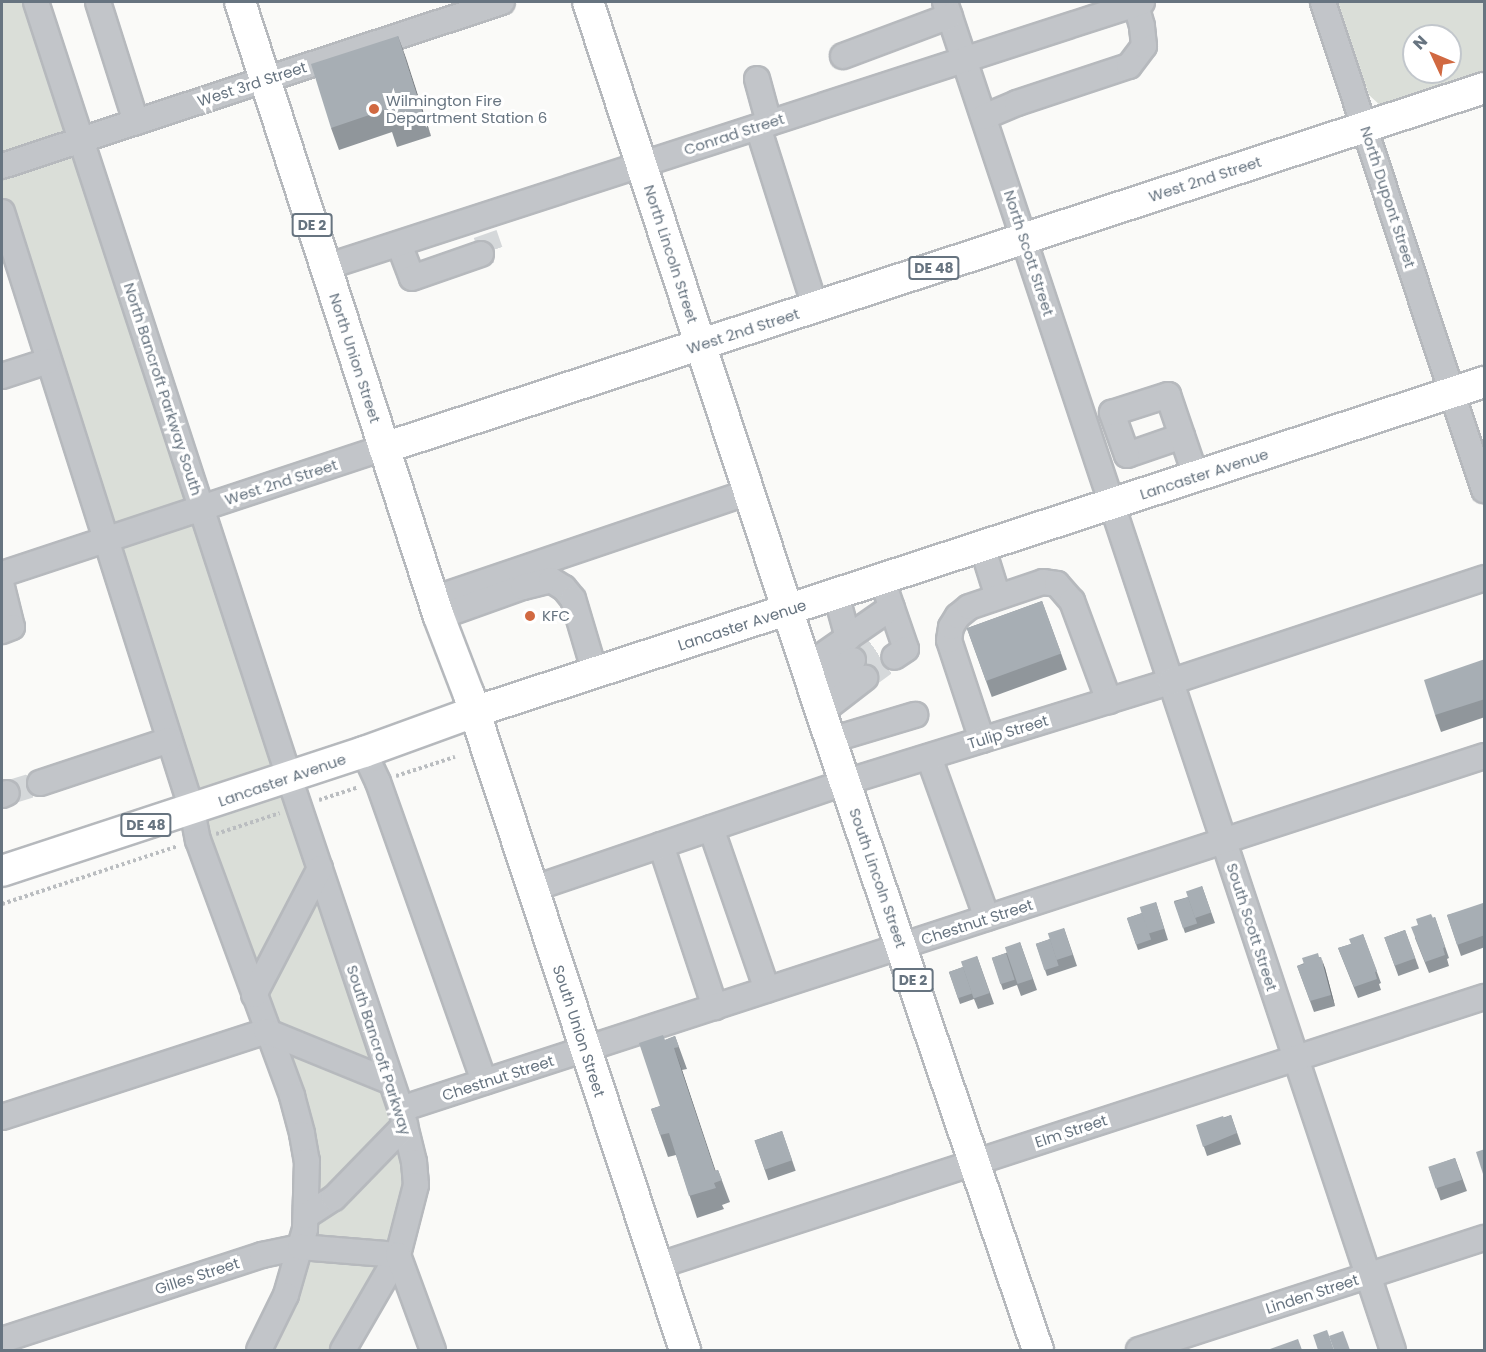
<!DOCTYPE html>
<html>
<head>
<meta charset="utf-8">
<style>
	body { margin:0 }
	#map { position:relative; width:1486px; height:1352px; overflow:hidden; background:#fafaf8; font-family:Poppins,sans-serif }
	div>[style] { position:absolute }
	.green>* { inset:0; background:#daded8 }
	.minor-tunnel>* { height:24px; margin-top:-12px; transform-origin:0; background:repeating-linear-gradient(90deg,#d5d8da 0 24px,transparent 0 36px) }
	.path>* { height:4px; margin-top:-2px; transform-origin:0; background:repeating-linear-gradient(90deg,#babdc0 0 3px,transparent 0 6px) }
	.roads { filter:drop-shadow(2px 0 #b6b9bd) drop-shadow(-2px 0 #b6b9bd) drop-shadow(0 2px #b6b9bd) drop-shadow(0 -2px #b6b9bd) }
	.minor>* { height:24px; margin:-12px; padding:0 12px; transform-origin:12px; border-radius:12px; background:#c2c5c9 }
	.major>* { height:30px; margin:-15px; padding:0 15px; transform-origin:15px; border-radius:15px; background:#fff }
	.wall>* { inset:0; background:#90969b; transform-origin:0 0 }
	.shaded-wall>* { inset:0; background:#757a7e }
	.building>* { inset:0; background:#a7aeb4; transform-origin:0 0 }
	.dots>* { width:16px; height:16px; translate:-50% -50%; box-sizing:border-box; border:3px solid #fff; border-radius:50% }
	span { translate:-50% -50%; white-space:nowrap; text-align:center; line-height:1.15; -webkit-text-stroke:6px #fff; paint-order:stroke }
	.shield-label span { padding:2px 4px; background:#fff; border:2px solid; border-radius:4px; -webkit-text-stroke-width:0 }
	.shield-label { font-size:14px; color:#677480; font-weight:700 }
	.street-label { font-size:15px; color:#677480 }
	.poi-label { font-size:15px; color:#677480 }
	.left { translate:0 -50%; text-align:left }
	.frame { position:absolute; inset:0; border:3px solid #677480; pointer-events:none }
	.north { position:absolute; left:1402px; top:24px; width:60px; height:60px; box-sizing:border-box; background:#fff; border:2px solid #c2c7cc; border-radius:50%; rotate:314deg; font-size:16px; font-weight:700; line-height:24px; text-align:center; color:#677480 }
	.north::after { content:''; display:block; margin:auto; width:21px; height:27px; background:#d16941; clip-path:polygon(50% 0,100% 100%,50% 72%,0 100%) }
</style>
</head>
<body>
<div id="map">
	<div class="green">
		<i style="clip-path:polygon(2px 2px,36px 2px,416px 1185px,343px 1350px,259px 1350px,286px 1295px,307px 1161px,2px 212px)"></i>
		<i style="clip-path:polygon(evenodd,1338px 2px,1484px 2px,1484px 74px,1382px 107px,1369px 95px,1338px 2px,1414px 36px,1450px 36px,1450px 72px,1414px 72px,1414px 36px)"></i>
	</div>
	<div class="minor-tunnel">
		<i style="left:481px;top:254px;width:10px;rotate:-17deg"></i>
		<i style="left:491px;top:251px;width:18px;rotate:-109deg"></i>
		<i style="left:853px;top:660px;width:35px;rotate:-35deg"></i>
		<i style="left:865px;top:678px;width:36px;rotate:-36deg"></i>
		<i style="left:7px;top:793px;width:34px;rotate:-17deg"></i>
	</div>
	<div class="path">
		<i style="left:396px;top:776px;width:62px;rotate:-17.9deg"></i>
		<i style="left:319px;top:800px;width:40px;rotate:-18deg"></i>
		<i style="left:216px;top:834px;width:67px;rotate:-18.2deg"></i>
		<i style="left:2px;top:904px;width:185px;rotate:-18.2deg"></i>
	</div>
	<div class="roads">
		<div class="minor">
			<i style="left:36px;top:2px;width:815px;rotate:71.92deg"></i>
			<i style="left:289px;top:777px;width:350px;rotate:71.4deg"></i>
			<i style="left:401px;top:1109px;width:55px;rotate:76.2deg"></i>
			<i style="left:414px;top:1162px;width:23px;rotate:85deg"></i>
			<i style="left:416px;top:1185px;width:72px;rotate:104.4deg"></i>
			<i style="left:398px;top:1255px;width:110px;rotate:120.1deg"></i>
			<i style="left:98px;top:2px;width:126px;rotate:72.4deg"></i>
			<i style="left:945px;top:2px;width:1420px;rotate:71.62deg"></i>
			<i style="left:1323px;top:2px;width:514px;rotate:71.74deg"></i>
			<i style="left:843px;top:56px;width:114px;rotate:-20.5deg"></i>
			<i style="left:757px;top:79px;width:46px;rotate:74.7deg"></i>
			<i style="left:984px;top:117px;width:36px;rotate:-23deg"></i>
			<i style="left:1017px;top:103px;width:118px;rotate:-18.3deg"></i>
			<i style="left:1129px;top:66px;width:25px;rotate:-53deg"></i>
			<i style="left:1144px;top:46px;width:20px;rotate:-96deg"></i>
			<i style="left:1142px;top:26px;width:25px;rotate:-106deg"></i>
			<i style="left:758px;top:127px;width:189px;rotate:72.4deg"></i>
			<i style="left:2px;top:166px;width:526px;rotate:-18.16deg"></i>
			<i style="left:2px;top:212px;width:627px;rotate:72.37deg"></i>
			<i style="left:192px;top:810px;width:31px;rotate:79deg"></i>
			<i style="left:198px;top:840px;width:273px;rotate:69.8deg"></i>
			<i style="left:292px;top:1096px;width:39px;rotate:75deg"></i>
			<i style="left:302px;top:1134px;width:27px;rotate:80deg"></i>
			<i style="left:307px;top:1161px;width:68px;rotate:91.7deg"></i>
			<i style="left:305px;top:1229px;width:69px;rotate:106.1deg"></i>
			<i style="left:286px;top:1295px;width:61px;rotate:116.1deg"></i>
			<i style="left:399px;top:244px;width:36px;rotate:69deg"></i>
			<i style="left:412px;top:278px;width:73px;rotate:-19.2deg"></i>
			<i style="left:326px;top:267px;width:858px;rotate:-17.99deg"></i>
			<i style="left:2px;top:376px;width:48px;rotate:-18.1deg"></i>
			<i style="left:1182px;top:436px;width:58px;rotate:160.9deg"></i>
			<i style="left:1127px;top:455px;width:45px;rotate:-109.7deg"></i>
			<i style="left:1112px;top:413px;width:59px;rotate:-17.8deg"></i>
			<i style="left:1168px;top:395px;width:87px;rotate:71.1deg"></i>
			<i style="left:982px;top:546px;width:53px;rotate:72.6deg"></i>
			<i style="left:2px;top:574px;width:402px;rotate:-18.3deg"></i>
			<i style="left:2px;top:587px;width:41px;rotate:76deg"></i>
			<i style="left:12px;top:627px;width:11px;rotate:158deg"></i>
			<i style="left:836px;top:594px;width:46px;rotate:74.7deg"></i>
			<i style="left:887px;top:594px;width:58px;rotate:70.9deg"></i>
			<i style="left:906px;top:649px;width:14px;rotate:146deg"></i>
			<i style="left:433px;top:599px;width:334px;rotate:-18.7deg"></i>
			<i style="left:439px;top:617px;width:89px;rotate:-19.7deg"></i>
			<i style="left:523px;top:587px;width:29px;rotate:-14deg"></i>
			<i style="left:551px;top:580px;width:15px;rotate:32deg"></i>
			<i style="left:564px;top:588px;width:14px;rotate:51deg"></i>
			<i style="left:573px;top:599px;width:77px;rotate:73.4deg"></i>
			<i style="left:807px;top:666px;width:103px;rotate:-34.8deg"></i>
			<i style="left:814px;top:688px;width:48px;rotate:-35.7deg"></i>
			<i style="left:821px;top:712px;width:56px;rotate:-37.7deg"></i>
			<i style="left:831px;top:740px;width:88px;rotate:-16.6deg"></i>
			<i style="left:982px;top:740px;width:105px;rotate:-108.3deg"></i>
			<i style="left:949px;top:640px;width:13px;rotate:-81deg"></i>
			<i style="left:951px;top:627px;width:13px;rotate:-58deg"></i>
			<i style="left:958px;top:616px;width:14px;rotate:-39deg"></i>
			<i style="left:969px;top:607px;width:78px;rotate:-18.7deg"></i>
			<i style="left:1043px;top:582px;width:14px;rotate:8deg"></i>
			<i style="left:1057px;top:584px;width:23px;rotate:49deg"></i>
			<i style="left:1072px;top:601px;width:107px;rotate:69.7deg"></i>
			<i style="left:364px;top:752px;width:33px;rotate:65deg"></i>
			<i style="left:378px;top:782px;width:318px;rotate:70.5deg"></i>
			<i style="left:929px;top:757px;width:171px;rotate:70.2deg"></i>
			<i style="left:40px;top:783px;width:136px;rotate:-18.4deg"></i>
			<i style="left:2px;top:795px;width:5px;rotate:-22deg"></i>
			<i style="left:711px;top:828px;width:171px;rotate:70.9deg"></i>
			<i style="left:661px;top:845px;width:171px;rotate:71.6deg"></i>
			<i style="left:532px;top:889px;width:332px;rotate:-18.8deg"></i>
			<i style="left:846px;top:782px;width:339px;rotate:-17.2deg"></i>
			<i style="left:1170px;top:682px;width:331px;rotate:-18.3deg"></i>
			<i style="left:254px;top:995px;width:143px;rotate:-62.5deg"></i>
			<i style="left:401px;top:1109px;width:1139px;rotate:-18.05deg"></i>
			<i style="left:2px;top:1117px;width:278px;rotate:-18deg"></i>
			<i style="left:266px;top:1031px;width:135px;rotate:22.2deg"></i>
			<i style="left:306px;top:1216px;width:33px;rotate:-33deg"></i>
			<i style="left:334px;top:1198px;width:102px;rotate:-45.8deg"></i>
			<i style="left:657px;top:1266px;width:870px;rotate:-18.02deg"></i>
			<i style="left:2px;top:1340px;width:274px;rotate:-18.1deg"></i>
			<i style="left:262px;top:1255px;width:39px;rotate:-12deg"></i>
			<i style="left:300px;top:1247px;width:98px;rotate:4.7deg"></i>
			<i style="left:398px;top:1255px;width:101px;rotate:69.8deg"></i>
			<i style="left:1139px;top:1350px;width:363px;rotate:-18deg"></i>
		</div>
		<div class="major">
			<i style="left:240px;top:2px;width:646px;rotate:72.07deg"></i>
			<i style="left:439px;top:617px;width:84px;rotate:69deg"></i>
			<i style="left:469px;top:695px;width:690px;rotate:71.75deg"></i>
			<i style="left:588px;top:2px;width:747px;rotate:71.83deg"></i>
			<i style="left:821px;top:712px;width:674px;rotate:71.22deg"></i>
			<i style="left:384px;top:448px;width:1157px;rotate:-18.12deg"></i>
			<i style="left:2px;top:871px;width:381px;rotate:-18.2deg"></i>
			<i style="left:364px;top:752px;width:117px;rotate:-20deg"></i>
			<i style="left:474px;top:712px;width:1063px;rotate:-18.09deg"></i>
		</div>
	</div>
	<div class="wall">
		<i style="clip-path:polygon(398px 36px,431px 136px,397px 147px,392px 132px,339px 150px,331px 128px)"></i>
		<i style="left:1042px;top:601px;width:73px;height:80px;rotate:70deg"></i>
		<i style="clip-path:polygon(1485px 659px,1485px 717px,1441px 732px,1435px 715px)"></i>
		<i style="clip-path:polygon(1202px 886px,1215px 923px,1185px 933px,1174px 901px,1188px 897px)"></i>
		<i style="clip-path:polygon(1156px 902px,1168px 940px,1138px 950px,1127px 918px,1142px 913px)"></i>
		<i style="clip-path:polygon(1485px 906px,1485px 947px,1461px 956px,1447px 915px)"></i>
		<i style="clip-path:polygon(1435px 917px,1449px 958px,1447px 959px,1449px 966px,1429px 973px,1415px 938px,1418px 925px)"></i>
		<i style="clip-path:polygon(1064px 928px,1077px 966px,1047px 976px,1036px 944px,1050px 939px)"></i>
		<i style="left:1405px;top:930px;width:41px;height:22px;rotate:70deg"></i>
		<i style="clip-path:polygon(1363px 934px,1381px 983px,1379px 984px,1381px 990px,1358px 998px,1338px 948px,1351px 944px)"></i>
		<i style="clip-path:polygon(1020px 942px,1037px 990px,1021px 996px,1017px 985px,1003px 990px,992px 958px,1006px 953px)"></i>
		<i style="clip-path:polygon(977px 956px,994px 1004px,978px 1009px,974px 999px,960px 1004px,949px 972px,963px 967px)"></i>
		<i style="clip-path:polygon(1319px 957px,1325px 968px,1335px 1006px,1314px 1012px,1297px 966px)"></i>
		<i style="clip-path:polygon(675px 1036px,687px 1069px,682px 1070px,715px 1171px,718px 1170px,730px 1202px,722px 1205px,724px 1209px,697px 1218px,676px 1155px,668px 1157px,651px 1109px,660px 1106px,665px 1040px)"></i>
		<i style="left:1231px;top:1115px;width:31px;height:36px;rotate:71deg"></i>
		<i style="left:782px;top:1131px;width:42px;height:29px;rotate:71deg"></i>
		<i style="left:1455px;top:1158px;width:35px;height:28px;rotate:70deg"></i>
	</div>
	<div class="shaded-wall">
		<i style="clip-path:polygon(398px 36px,406px 58px,431px 136px,423px 114px)"></i>
		<i style="clip-path:polygon(1321px 957px,1325px 968px,1335px 1006px,1331px 995px)"></i>
		<i style="clip-path:polygon(674px 1048px,682px 1070px,719px 1181px,718px 1181px)"></i>
	</div>
	<div class="building">
		<i style="clip-path:polygon(398px 36px,423px 114px,389px 125px,384px 110px,331px 128px,311px 64px)"></i>
		<i style="left:1042px;top:601px;width:56px;height:80px;rotate:70deg"></i>
		<i style="clip-path:polygon(1485px 659px,1485px 699px,1435px 715px,1424px 680px)"></i>
		<i style="left:1202px;top:886px;width:28px;height:17px;rotate:71deg"></i>
		<i style="left:1188px;top:897px;width:28px;height:15px;rotate:71deg"></i>
		<i style="left:1156px;top:902px;width:28px;height:17px;rotate:73deg"></i>
		<i style="clip-path:polygon(1483px 903px,1485px 906px,1485px 935px,1457px 945px,1447px 915px)"></i>
		<i style="left:1142px;top:913px;width:28px;height:16px;rotate:71deg"></i>
		<i style="clip-path:polygon(1431px 914px,1433px 918px,1435px 917px,1445px 947px,1443px 948px,1445px 955px,1425px 962px,1411px 927px,1418px 925px,1416px 919px)"></i>
		<i style="left:1064px;top:928px;width:28px;height:17px;rotate:72deg"></i>
		<i style="left:1405px;top:930px;width:30px;height:22px;rotate:70deg"></i>
		<i style="clip-path:polygon(1363px 934px,1377px 971px,1375px 972px,1377px 979px,1354px 987px,1338px 948px,1351px 944px,1349px 939px)"></i>
		<i style="left:1050px;top:939px;width:28px;height:15px;rotate:72deg"></i>
		<i style="left:1020px;top:942px;width:39px;height:16px;rotate:71deg"></i>
		<i style="left:1006px;top:953px;width:28px;height:15px;rotate:72deg"></i>
		<i style="clip-path:polygon(1318px 953px,1319px 957px,1321px 957px,1331px 995px,1310px 1001px,1297px 966px,1304px 964px,1302px 958px)"></i>
		<i style="left:977px;top:956px;width:39px;height:17px;rotate:71deg"></i>
		<i style="left:963px;top:967px;width:28px;height:15px;rotate:71deg"></i>
		<i style="clip-path:polygon(663px 1035px,665px 1040px,675px 1036px,679px 1047px,674px 1048px,715px 1171px,718px 1170px,722px 1180px,714px 1183px,716px 1188px,689px 1196px,669px 1133px,660px 1135px,651px 1109px,660px 1106px,639px 1043px)"></i>
		<i style="clip-path:polygon(1231px 1115px,1237px 1133px,1203px 1147px,1196px 1125px,1223px 1116px,1224px 1118px)"></i>
		<i style="left:782px;top:1131px;width:31px;height:29px;rotate:71deg"></i>
		<i style="clip-path:polygon(1485px 1149px,1485px 1173px,1483px 1174px,1476px 1152px)"></i>
		<i style="left:1455px;top:1158px;width:23px;height:28px;rotate:72deg"></i>
		<i style="clip-path:polygon(1327px 1330px,1334px 1350px,1318px 1350px,1313px 1335px)"></i>
		<i style="clip-path:polygon(1343px 1331px,1350px 1350px,1334px 1350px,1329px 1336px)"></i>
		<i style="clip-path:polygon(1298px 1339px,1302px 1350px,1270px 1350px,1270px 1349px)"></i>
	</div>
	<div class="dots">
		<i style="left:374px;top:109px;background:#d16941"></i>
		<i style="left:530px;top:616px;background:#d16941"></i>
	</div>
	<div class="shield-label">
		<span style="left:312px;top:225px">DE 2</span>
		<span style="left:934px;top:268px">DE 48</span>
		<span style="left:146px;top:825px">DE 48</span>
		<span style="left:913px;top:980px">DE 2</span>
	</div>
	<div class="street-label">
		<span style="left:252px;top:84px;rotate:-18deg">West 3rd Street</span>
		<span style="left:734px;top:134px;rotate:-18deg">Conrad Street</span>
		<span style="left:1205px;top:179px;rotate:-18deg">West 2nd Street</span>
		<span style="left:1388px;top:197px;rotate:72deg">North Dupont Street</span>
		<span style="left:1029px;top:253px;rotate:72deg">North Scott Street</span>
		<span style="left:671px;top:254px;rotate:72deg">North Lincoln Street</span>
		<span style="left:743px;top:331px;rotate:-18deg">West 2nd Street</span>
		<span style="left:355px;top:358px;rotate:72deg">North Union Street</span>
		<span style="left:163px;top:389px;rotate:72deg">North Bancroft Parkway South</span>
		<span style="left:1204px;top:474px;rotate:-18deg">Lancaster Avenue</span>
		<span style="left:281px;top:482px;rotate:-18deg">West 2nd Street</span>
		<span style="left:742px;top:625px;rotate:-18deg">Lancaster Avenue</span>
		<span style="left:1008px;top:732px;rotate:-17deg">Tulip Street</span>
		<span style="left:282px;top:780px;rotate:-19deg">Lancaster Avenue</span>
		<span style="left:878px;top:878px;rotate:71deg">South Lincoln Street</span>
		<span style="left:977px;top:922px;rotate:-18deg">Chestnut Street</span>
		<span style="left:1252px;top:927px;rotate:72deg">South Scott Street</span>
		<span style="left:579px;top:1031px;rotate:72deg">South Union Street</span>
		<span style="left:379px;top:1050px;rotate:72deg">South Bancroft Parkway</span>
		<span style="left:498px;top:1078px;rotate:-18deg">Chestnut Street</span>
		<span style="left:1071px;top:1131px;rotate:-18deg">Elm Street</span>
		<span style="left:197px;top:1276px;rotate:-18deg">Gilles Street</span>
		<span style="left:1312px;top:1294px;rotate:-18deg">Linden Street</span>
	</div>
	<div class="poi-label">
		<span class="left" style="left:386px;top:109px">Wilmington Fire<br>Department Station 6</span>
		<span class="left" style="left:542px;top:616px">KFC</span>
	</div>
	<div class="frame"></div>
	<div class="north">N</div>
</div>
</body>
</html>
